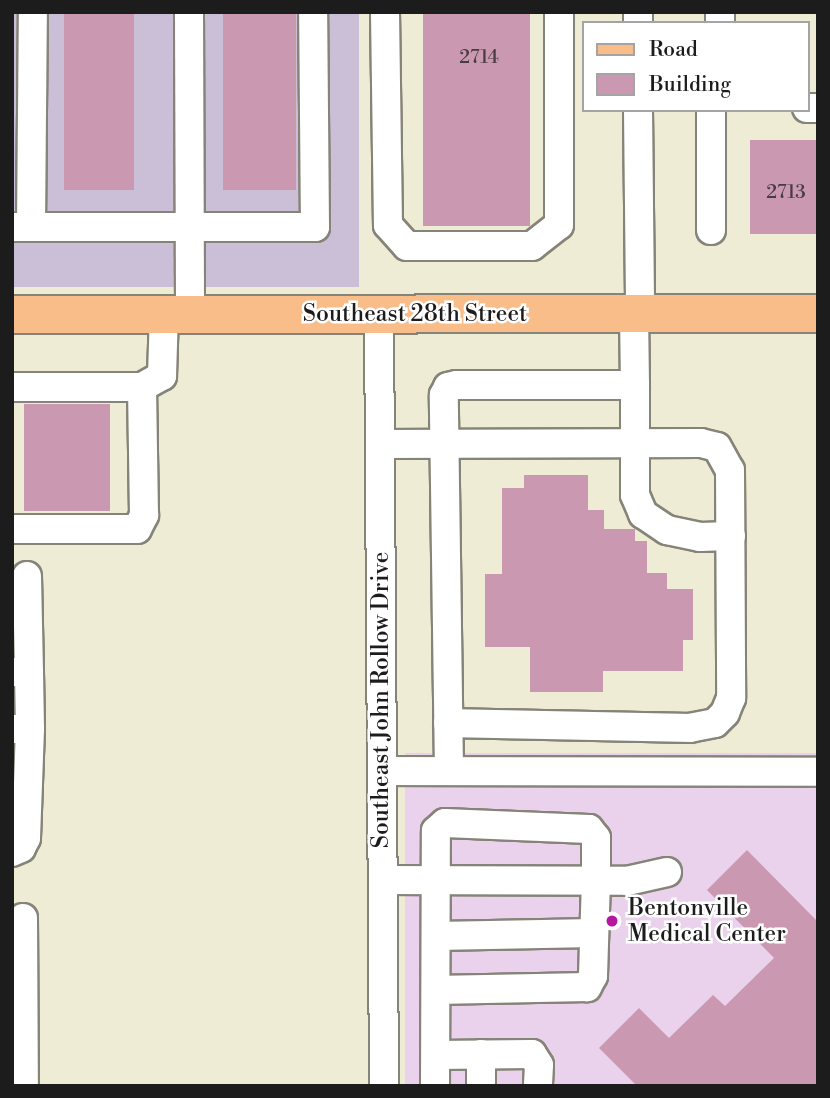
<!DOCTYPE html>
<html>
<head>
<meta charset="utf-8">
<style>
	body { margin:0 }
	#map { position:relative; width:830px; height:1098px; overflow:hidden; background:#efecd5; font-family:"Libre Bodoni",serif }
	div>[style] { position:absolute }
	.built>* { inset:0; background:#ead1ec; transform-origin:0 0 }
	.industrial>* { inset:0; background:#cabfd6; transform-origin:0 0 }
	.building>* { inset:0; background:#cb98b2; transform-origin:0 0 }
	.roads { filter:drop-shadow(2px 0 #868478) drop-shadow(-2px 0 #868478) drop-shadow(0 2px #868478) drop-shadow(0 -2px #868478) }
	.minor>* { height:28px; margin:-14px; padding:0 14px; transform-origin:14px; border-radius:14px; background:#fff }
	.major>* { height:37px; margin:-18.5px; padding:0 18.5px; transform-origin:18.5px; border-radius:18.5px; background:#f8bd89 }
	.dots>* { width:19px; height:19px; translate:-50% -50%; box-sizing:border-box; border:4px solid #fff; border-radius:50% }
	span { translate:-50% -50%; white-space:nowrap; text-align:center; line-height:1.15; -webkit-text-stroke:5px #fff; paint-order:stroke }
	.number-label { font-size:19px; color:#483b42 }
	.number-label span { -webkit-text-stroke-width:0 }
	.street-label { font-size:23px; color:#1c1c1c }
	.poi-label { font-size:23px; color:#1c1c1c }
	.left { translate:0 -50%; text-align:left }
	.frame { position:absolute; inset:0; border:14px solid #1c1c1c; pointer-events:none }
	.legend { position:absolute; left:582px; top:21px; width:228px; height:91px; box-sizing:border-box; background:#fff; border:2px solid #a4a4a4; margin:0; padding:9px 12px; list-style:none; font-size:21px; color:#1c1c1c }
	.legend li { display:flex; align-items:center; gap:14px; height:35px }
	.legend b { width:35px; border:2px solid #a4a4a4 }
</style>
</head>
<body>
<div id="map">
	<div class="built">
		<i style="left:818px;top:753px;width:333px;height:413px;rotate:90deg"></i>
	</div>
	<div class="industrial">
		<i style="left:12px;top:12px;width:347px;height:275px"></i>
	</div>
	<div class="building">
		<i style="left:64px;top:12px;width:70px;height:178px"></i>
		<i style="left:223px;top:12px;width:73px;height:178px"></i>
		<i style="left:423px;top:12px;width:107px;height:214px"></i>
		<i style="left:750px;top:140px;width:68px;height:94px"></i>
		<i style="left:24px;top:404px;width:86px;height:107px"></i>
		<i style="clip-path:polygon(524px 475px,588px 475px,588px 510px,604px 510px,604px 529px,635px 529px,635px 541px,647px 541px,647px 573px,667px 573px,667px 589px,693px 589px,693px 640px,683px 640px,683px 671px,603px 671px,603px 692px,530px 692px,530px 647px,485px 647px,485px 574px,502px 574px,502px 488px,524px 488px)"></i>
		<i style="clip-path:polygon(747px 850px,818px 922px,818px 1086px,637px 1086px,599px 1048px,639px 1008px,669px 1038px,713px 995px,725px 1006px,774px 958px,707px 890px)"></i>
	</div>
	<div class="roads">
		<div class="minor">
			<i style="left:189px;top:12px;width:302px;rotate:89.8deg"></i>
			<i style="left:385px;top:12px;width:213px;rotate:89.2deg"></i>
			<i style="left:388px;top:225px;width:28px;rotate:48deg"></i>
			<i style="left:407px;top:246px;width:125px"></i>
			<i style="left:532px;top:246px;width:34px;rotate:-38deg"></i>
			<i style="left:559px;top:225px;width:213px;rotate:-90deg"></i>
			<i style="left:720px;top:12px;width:11px;rotate:90deg"></i>
			<i style="left:638px;top:23px;width:11px;rotate:-90deg"></i>
			<i style="left:807px;top:108px;width:11px"></i>
			<i style="left:638px;top:110px;width:202px;rotate:89.4deg"></i>
			<i style="left:12px;top:227px;width:303px"></i>
			<i style="left:315px;top:227px;width:215px;rotate:-90.5deg"></i>
			<i style="left:31px;top:227px;width:215px;rotate:-89.5deg"></i>
			<i style="left:711px;top:230px;width:120px;rotate:-90deg"></i>
			<i style="left:379px;top:314px;width:772px;rotate:89.63deg"></i>
			<i style="left:635px;top:385px;width:110px;rotate:90deg"></i>
			<i style="left:635px;top:495px;width:21px;rotate:67deg"></i>
			<i style="left:643px;top:514px;width:29px;rotate:34deg"></i>
			<i style="left:667px;top:530px;width:34px;rotate:12deg"></i>
			<i style="left:700px;top:537px;width:31px;rotate:-2deg"></i>
			<i style="left:12px;top:387px;width:130px"></i>
			<i style="left:142px;top:387px;width:23px;rotate:-29deg"></i>
			<i style="left:162px;top:376px;width:62px;rotate:-88.2deg"></i>
			<i style="left:380px;top:444px;width:321px;rotate:-0.2deg"></i>
			<i style="left:701px;top:443px;width:16px;rotate:14deg"></i>
			<i style="left:717px;top:447px;width:26px;rotate:61deg"></i>
			<i style="left:730px;top:470px;width:228px;rotate:89.7deg"></i>
			<i style="left:731px;top:698px;width:16px;rotate:112deg"></i>
			<i style="left:725px;top:713px;width:14px;rotate:135deg"></i>
			<i style="left:715px;top:723px;width:25px;rotate:169deg"></i>
			<i style="left:690px;top:728px;width:242px;rotate:-178.8deg"></i>
			<i style="left:12px;top:529px;width:125px"></i>
			<i style="left:137px;top:529px;width:16px;rotate:-63deg"></i>
			<i style="left:144px;top:515px;width:128px;rotate:-90.9deg"></i>
			<i style="left:12px;top:672px;width:17px"></i>
			<i style="left:29px;top:672px;width:96px;rotate:-91.2deg"></i>
			<i style="left:12px;top:729px;width:18px"></i>
			<i style="left:30px;top:729px;width:57px;rotate:-91deg"></i>
			<i style="left:382px;top:771px;width:436px;rotate:0.1deg"></i>
			<i style="left:449px;top:771px;width:376px;rotate:-90.8deg"></i>
			<i style="left:444px;top:395px;width:9px;rotate:-63deg"></i>
			<i style="left:448px;top:387px;width:9px;rotate:-13deg"></i>
			<i style="left:457px;top:385px;width:178px"></i>
			<i style="left:635px;top:385px;width:73px;rotate:-90.8deg"></i>
			<i style="left:12px;top:852px;width:10px;rotate:-24deg"></i>
			<i style="left:21px;top:848px;width:11px;rotate:-63deg"></i>
			<i style="left:26px;top:838px;width:109px;rotate:-87.9deg"></i>
			<i style="left:383px;top:880px;width:244px;rotate:0.2deg"></i>
			<i style="left:627px;top:881px;width:41px;rotate:-12.7deg"></i>
			<i style="left:23px;top:918px;width:168px;rotate:89.7deg"></i>
			<i style="left:437px;top:936px;width:157px;rotate:-1.1deg"></i>
			<i style="left:436px;top:1055px;width:96px;rotate:-0.6deg"></i>
			<i style="left:532px;top:1054px;width:13px;rotate:58deg"></i>
			<i style="left:539px;top:1065px;width:21px;rotate:93deg"></i>
			<i style="left:435px;top:1086px;width:255px;rotate:-89.8deg"></i>
			<i style="left:436px;top:831px;width:12px;rotate:-42deg"></i>
			<i style="left:445px;top:823px;width:144px;rotate:2.4deg"></i>
			<i style="left:589px;top:829px;width:11px;rotate:52deg"></i>
			<i style="left:596px;top:838px;width:42px;rotate:90deg"></i>
			<i style="left:596px;top:880px;width:96px;rotate:91.8deg"></i>
			<i style="left:593px;top:976px;width:13px;rotate:119deg"></i>
			<i style="left:587px;top:987px;width:151px;rotate:178.9deg"></i>
			<i style="left:481px;top:1086px;width:32px;rotate:-90deg"></i>
		</div>
		<div class="major">
			<i style="left:12px;top:314px;width:806px;rotate:-0.07deg"></i>
		</div>
	</div>
	<div class="dots">
		<i style="left:612px;top:921px;background:#b5179e"></i>
	</div>
	<div class="number-label">
		<span style="left:479px;top:58px">2714</span>
		<span style="left:786px;top:193px">2713</span>
	</div>
	<div class="street-label">
		<span style="left:415px;top:314px">Southeast 28th Street</span>
		<span style="left:381px;top:700px;rotate:-90deg">Southeast John Rollow Drive</span>
	</div>
	<div class="poi-label">
		<span class="left" style="left:628px;top:921px">Bentonville<br>Medical Center</span>
	</div>
	<div class="frame"></div>
	<ul class="legend">
	<li><b style="height:9px;background:#f8bd89"></b>Road</li>
	<li><b style="height:19px;background:#cb98b2"></b>Building</li>
	</ul>
</div>
</body>
</html>
